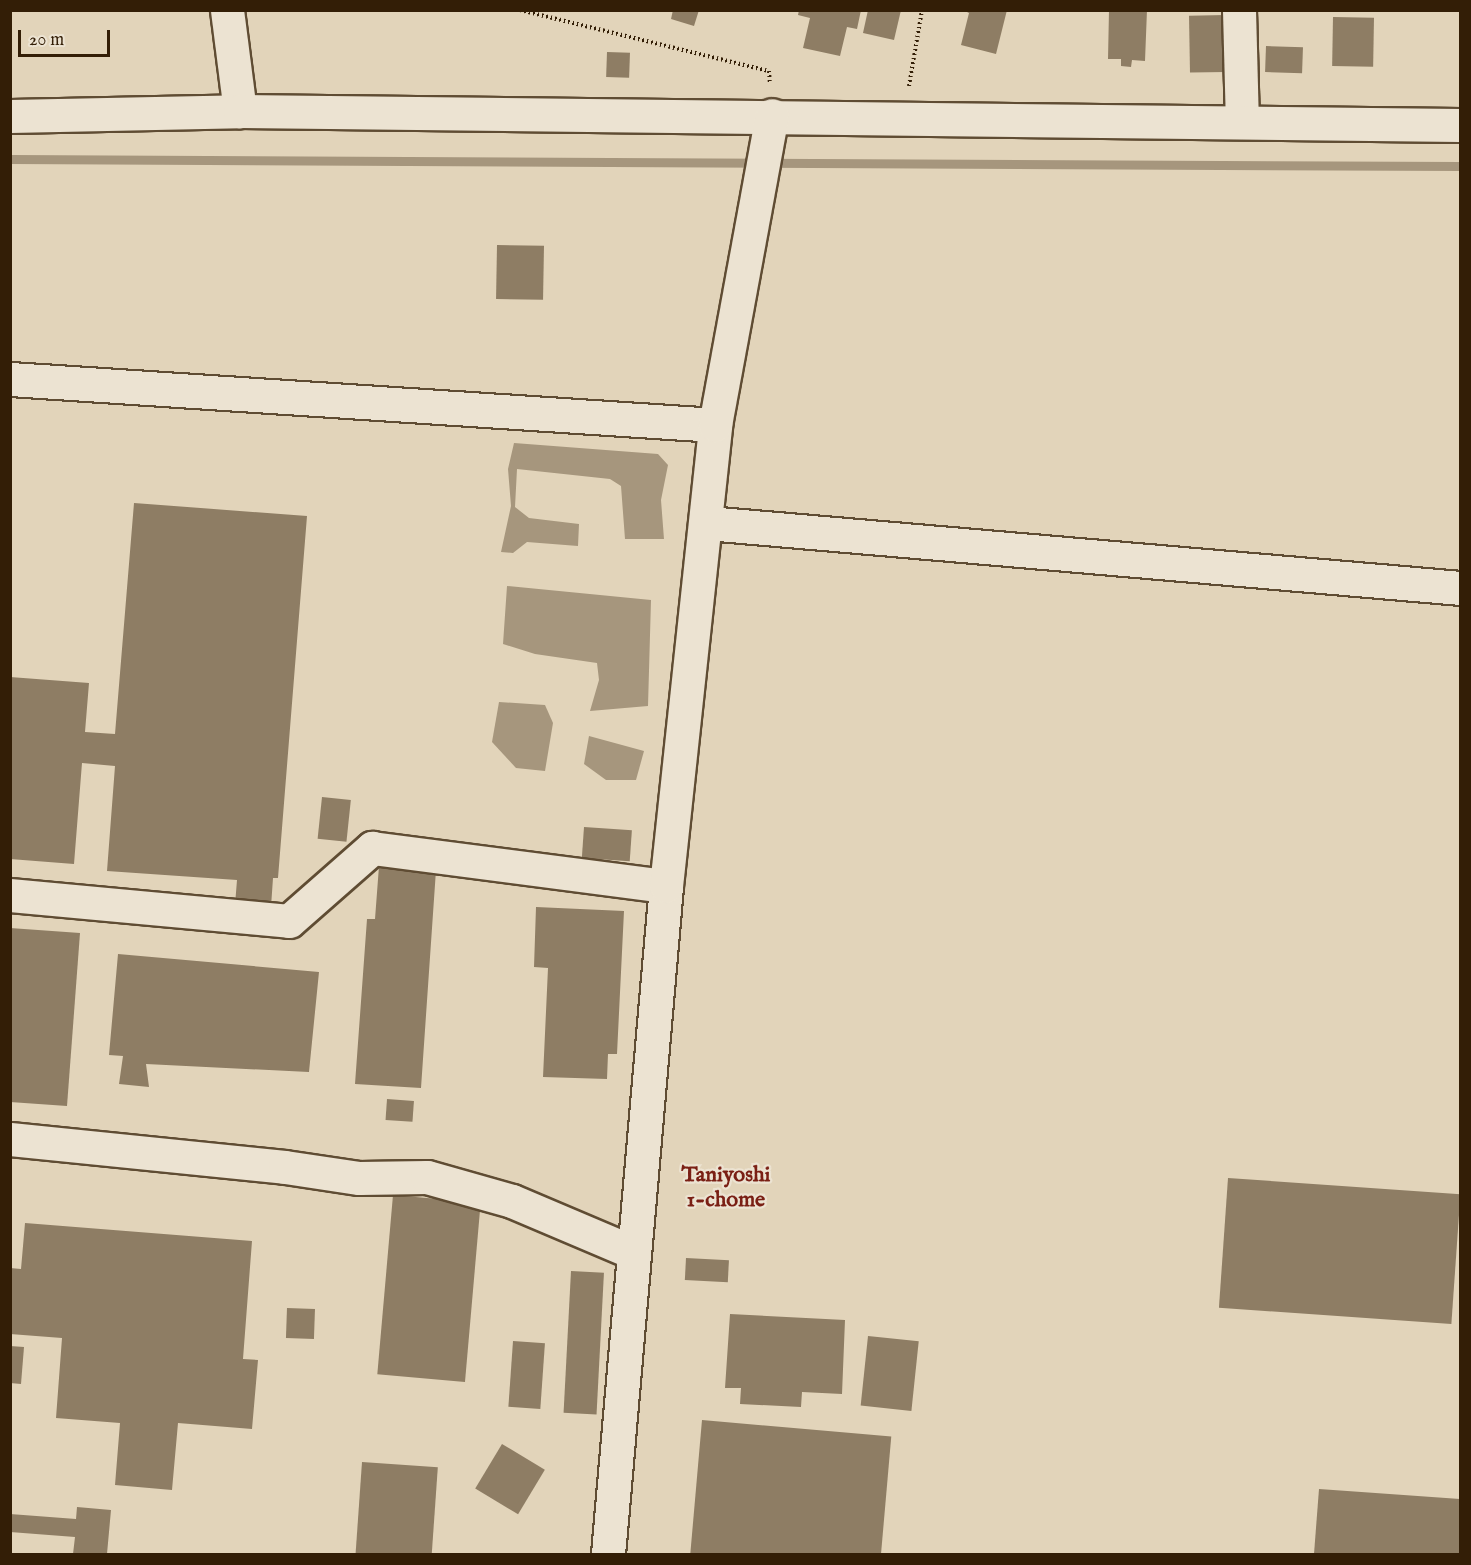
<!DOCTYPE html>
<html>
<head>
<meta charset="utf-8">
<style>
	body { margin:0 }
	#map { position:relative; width:1471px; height:1565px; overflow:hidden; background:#e2d4ba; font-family:"IM FELL English",serif }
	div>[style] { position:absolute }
	.water>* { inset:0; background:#a6967d }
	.stream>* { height:9px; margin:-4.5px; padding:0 4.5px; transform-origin:4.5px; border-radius:4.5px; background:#a6967d }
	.building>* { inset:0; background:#8e7d64; transform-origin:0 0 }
	.path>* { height:4px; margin-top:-2px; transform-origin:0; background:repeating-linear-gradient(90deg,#331e06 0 1.5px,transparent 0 4.5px) }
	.roads { filter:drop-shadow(2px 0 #5f4c33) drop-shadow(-2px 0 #5f4c33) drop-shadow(0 2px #5f4c33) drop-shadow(0 -2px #5f4c33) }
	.minor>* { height:33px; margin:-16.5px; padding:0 16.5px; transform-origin:16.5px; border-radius:16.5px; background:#ece3d2 }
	span { translate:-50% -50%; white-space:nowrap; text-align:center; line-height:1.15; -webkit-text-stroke:4.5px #ece3d2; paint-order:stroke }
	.neighbourhood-label { font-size:22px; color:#7a1f14; font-weight:700 }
	.frame { position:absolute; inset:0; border:12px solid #331e06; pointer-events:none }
	.scale { position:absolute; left:18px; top:30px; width:92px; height:27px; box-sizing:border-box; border:3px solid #331e06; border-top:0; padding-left:8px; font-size:18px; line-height:21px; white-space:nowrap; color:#331e06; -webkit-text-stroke:4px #ece3d2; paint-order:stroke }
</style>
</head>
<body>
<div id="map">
	<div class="water">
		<i style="clip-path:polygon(514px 443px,658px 454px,668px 465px,661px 500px,664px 539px,625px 539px,621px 486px,610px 479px,517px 469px,515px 507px,529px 518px,579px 524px,578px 546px,527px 542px,513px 553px,501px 552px,511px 506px,508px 469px)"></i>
		<i style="clip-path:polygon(507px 586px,651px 600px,648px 706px,590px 711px,599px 680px,597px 663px,535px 654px,503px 644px)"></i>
		<i style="clip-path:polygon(499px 702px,545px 705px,553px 723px,545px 771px,516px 768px,492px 742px)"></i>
		<i style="clip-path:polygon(589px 736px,644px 751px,636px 780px,606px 780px,584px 764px)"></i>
	</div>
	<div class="stream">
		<i style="left:10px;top:159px;width:1450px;rotate:0.28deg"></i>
	</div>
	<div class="building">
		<i style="clip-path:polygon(673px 10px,699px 10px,694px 26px,671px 19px)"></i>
		<i style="clip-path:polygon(799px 10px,861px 10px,857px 29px,847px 27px,840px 56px,803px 48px,810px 18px,798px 15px)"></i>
		<i style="clip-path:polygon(868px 10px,901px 10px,894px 40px,863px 33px)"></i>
		<i style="clip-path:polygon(963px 10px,1007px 10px,996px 54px,961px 45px,969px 13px)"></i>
		<i style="clip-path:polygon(1109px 10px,1147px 10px,1145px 61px,1132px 60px,1131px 67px,1121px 66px,1121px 59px,1108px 59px)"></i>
		<i style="left:1225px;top:15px;width:57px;height:36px;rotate:89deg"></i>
		<i style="left:1333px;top:17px;width:41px;height:49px;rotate:1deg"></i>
		<i style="left:1266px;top:46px;width:37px;height:26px;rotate:2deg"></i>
		<i style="left:607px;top:52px;width:23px;height:25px;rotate:2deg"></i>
		<i style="left:497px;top:245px;width:47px;height:54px;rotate:1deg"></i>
		<i style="clip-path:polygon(134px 503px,307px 516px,278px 878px,273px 878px,271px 907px,235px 905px,237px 880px,107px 871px,115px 766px,82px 763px,74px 864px,10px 859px,10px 677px,89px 683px,85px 732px,115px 734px)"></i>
		<i style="left:322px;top:797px;width:29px;height:42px;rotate:6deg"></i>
		<i style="left:584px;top:827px;width:48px;height:31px;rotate:4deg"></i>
		<i style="clip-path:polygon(379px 866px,436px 870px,421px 1088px,355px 1084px,367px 919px,375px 919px)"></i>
		<i style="clip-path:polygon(536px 907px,624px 911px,617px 1054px,608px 1054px,607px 1079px,543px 1077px,548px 968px,534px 967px)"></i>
		<i style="clip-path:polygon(10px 928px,80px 933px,67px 1106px,10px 1102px)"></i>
		<i style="clip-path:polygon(118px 954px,319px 972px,309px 1072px,146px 1064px,149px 1087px,119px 1084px,123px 1056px,109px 1055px)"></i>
		<i style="left:387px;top:1099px;width:27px;height:21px;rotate:4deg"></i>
		<i style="left:1228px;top:1178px;width:233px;height:130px;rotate:4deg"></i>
		<i style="left:393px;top:1195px;width:88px;height:180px;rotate:5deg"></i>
		<i style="clip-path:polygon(25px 1223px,252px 1241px,243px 1359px,258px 1360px,252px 1429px,178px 1423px,172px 1490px,115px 1485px,120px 1423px,56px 1418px,62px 1338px,10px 1334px,10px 1268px,21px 1269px)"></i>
		<i style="left:686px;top:1258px;width:43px;height:22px;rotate:3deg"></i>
		<i style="left:571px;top:1271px;width:33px;height:142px;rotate:3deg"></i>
		<i style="left:287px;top:1308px;width:28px;height:30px;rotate:2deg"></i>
		<i style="clip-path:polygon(730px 1314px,845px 1320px,842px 1394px,802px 1392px,801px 1407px,740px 1404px,741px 1388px,725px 1388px)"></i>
		<i style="left:868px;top:1336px;width:51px;height:70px;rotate:6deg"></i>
		<i style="left:513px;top:1341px;width:32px;height:66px;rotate:4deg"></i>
		<i style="clip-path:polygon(10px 1346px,24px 1347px,21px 1384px,10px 1383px)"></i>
		<i style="left:702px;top:1420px;width:190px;height:135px;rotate:5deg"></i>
		<i style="left:502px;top:1444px;width:50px;height:52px;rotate:31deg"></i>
		<i style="left:362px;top:1462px;width:76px;height:92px;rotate:4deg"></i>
		<i style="clip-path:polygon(1319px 1489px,1460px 1499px,1460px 1554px,1314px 1554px)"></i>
		<i style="clip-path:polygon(77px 1507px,111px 1510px,107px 1554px,73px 1554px,75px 1537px,10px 1532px,10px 1514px,76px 1519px)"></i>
	</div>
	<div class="path">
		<i style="left:520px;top:10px;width:256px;rotate:13.8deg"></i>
		<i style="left:769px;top:71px;width:13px;rotate:86deg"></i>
		<i style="left:909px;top:86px;width:77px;rotate:-80.3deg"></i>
	</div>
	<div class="roads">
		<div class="minor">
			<i style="left:227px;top:10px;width:102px;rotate:82.7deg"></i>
			<i style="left:1239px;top:10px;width:111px;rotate:88.5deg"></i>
			<i style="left:10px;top:116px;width:230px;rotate:-1.2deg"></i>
			<i style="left:240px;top:111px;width:1220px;rotate:0.66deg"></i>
			<i style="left:10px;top:379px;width:706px;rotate:3.73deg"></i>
			<i style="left:707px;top:523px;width:756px;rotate:4.93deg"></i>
			<i style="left:10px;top:895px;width:280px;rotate:5.3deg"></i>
			<i style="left:289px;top:921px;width:111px;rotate:-41.3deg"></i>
			<i style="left:372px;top:848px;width:296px;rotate:7.4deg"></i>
			<i style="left:10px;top:1139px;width:276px;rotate:5.8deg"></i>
			<i style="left:285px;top:1167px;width:75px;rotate:8.5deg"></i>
			<i style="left:359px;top:1178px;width:68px;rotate:-0.8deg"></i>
			<i style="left:427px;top:1177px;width:88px;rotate:15.8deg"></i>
			<i style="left:512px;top:1201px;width:130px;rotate:23deg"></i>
			<i style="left:608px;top:1554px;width:671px;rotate:-85.04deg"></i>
			<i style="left:666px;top:886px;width:464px;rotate:-83.9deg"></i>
			<i style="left:715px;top:425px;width:315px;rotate:-79.6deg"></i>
		</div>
	</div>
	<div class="neighbourhood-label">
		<span style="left:726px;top:1188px">Taniyoshi<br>1-chome</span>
	</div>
	<div class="frame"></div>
	<div class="scale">20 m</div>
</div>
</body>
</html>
